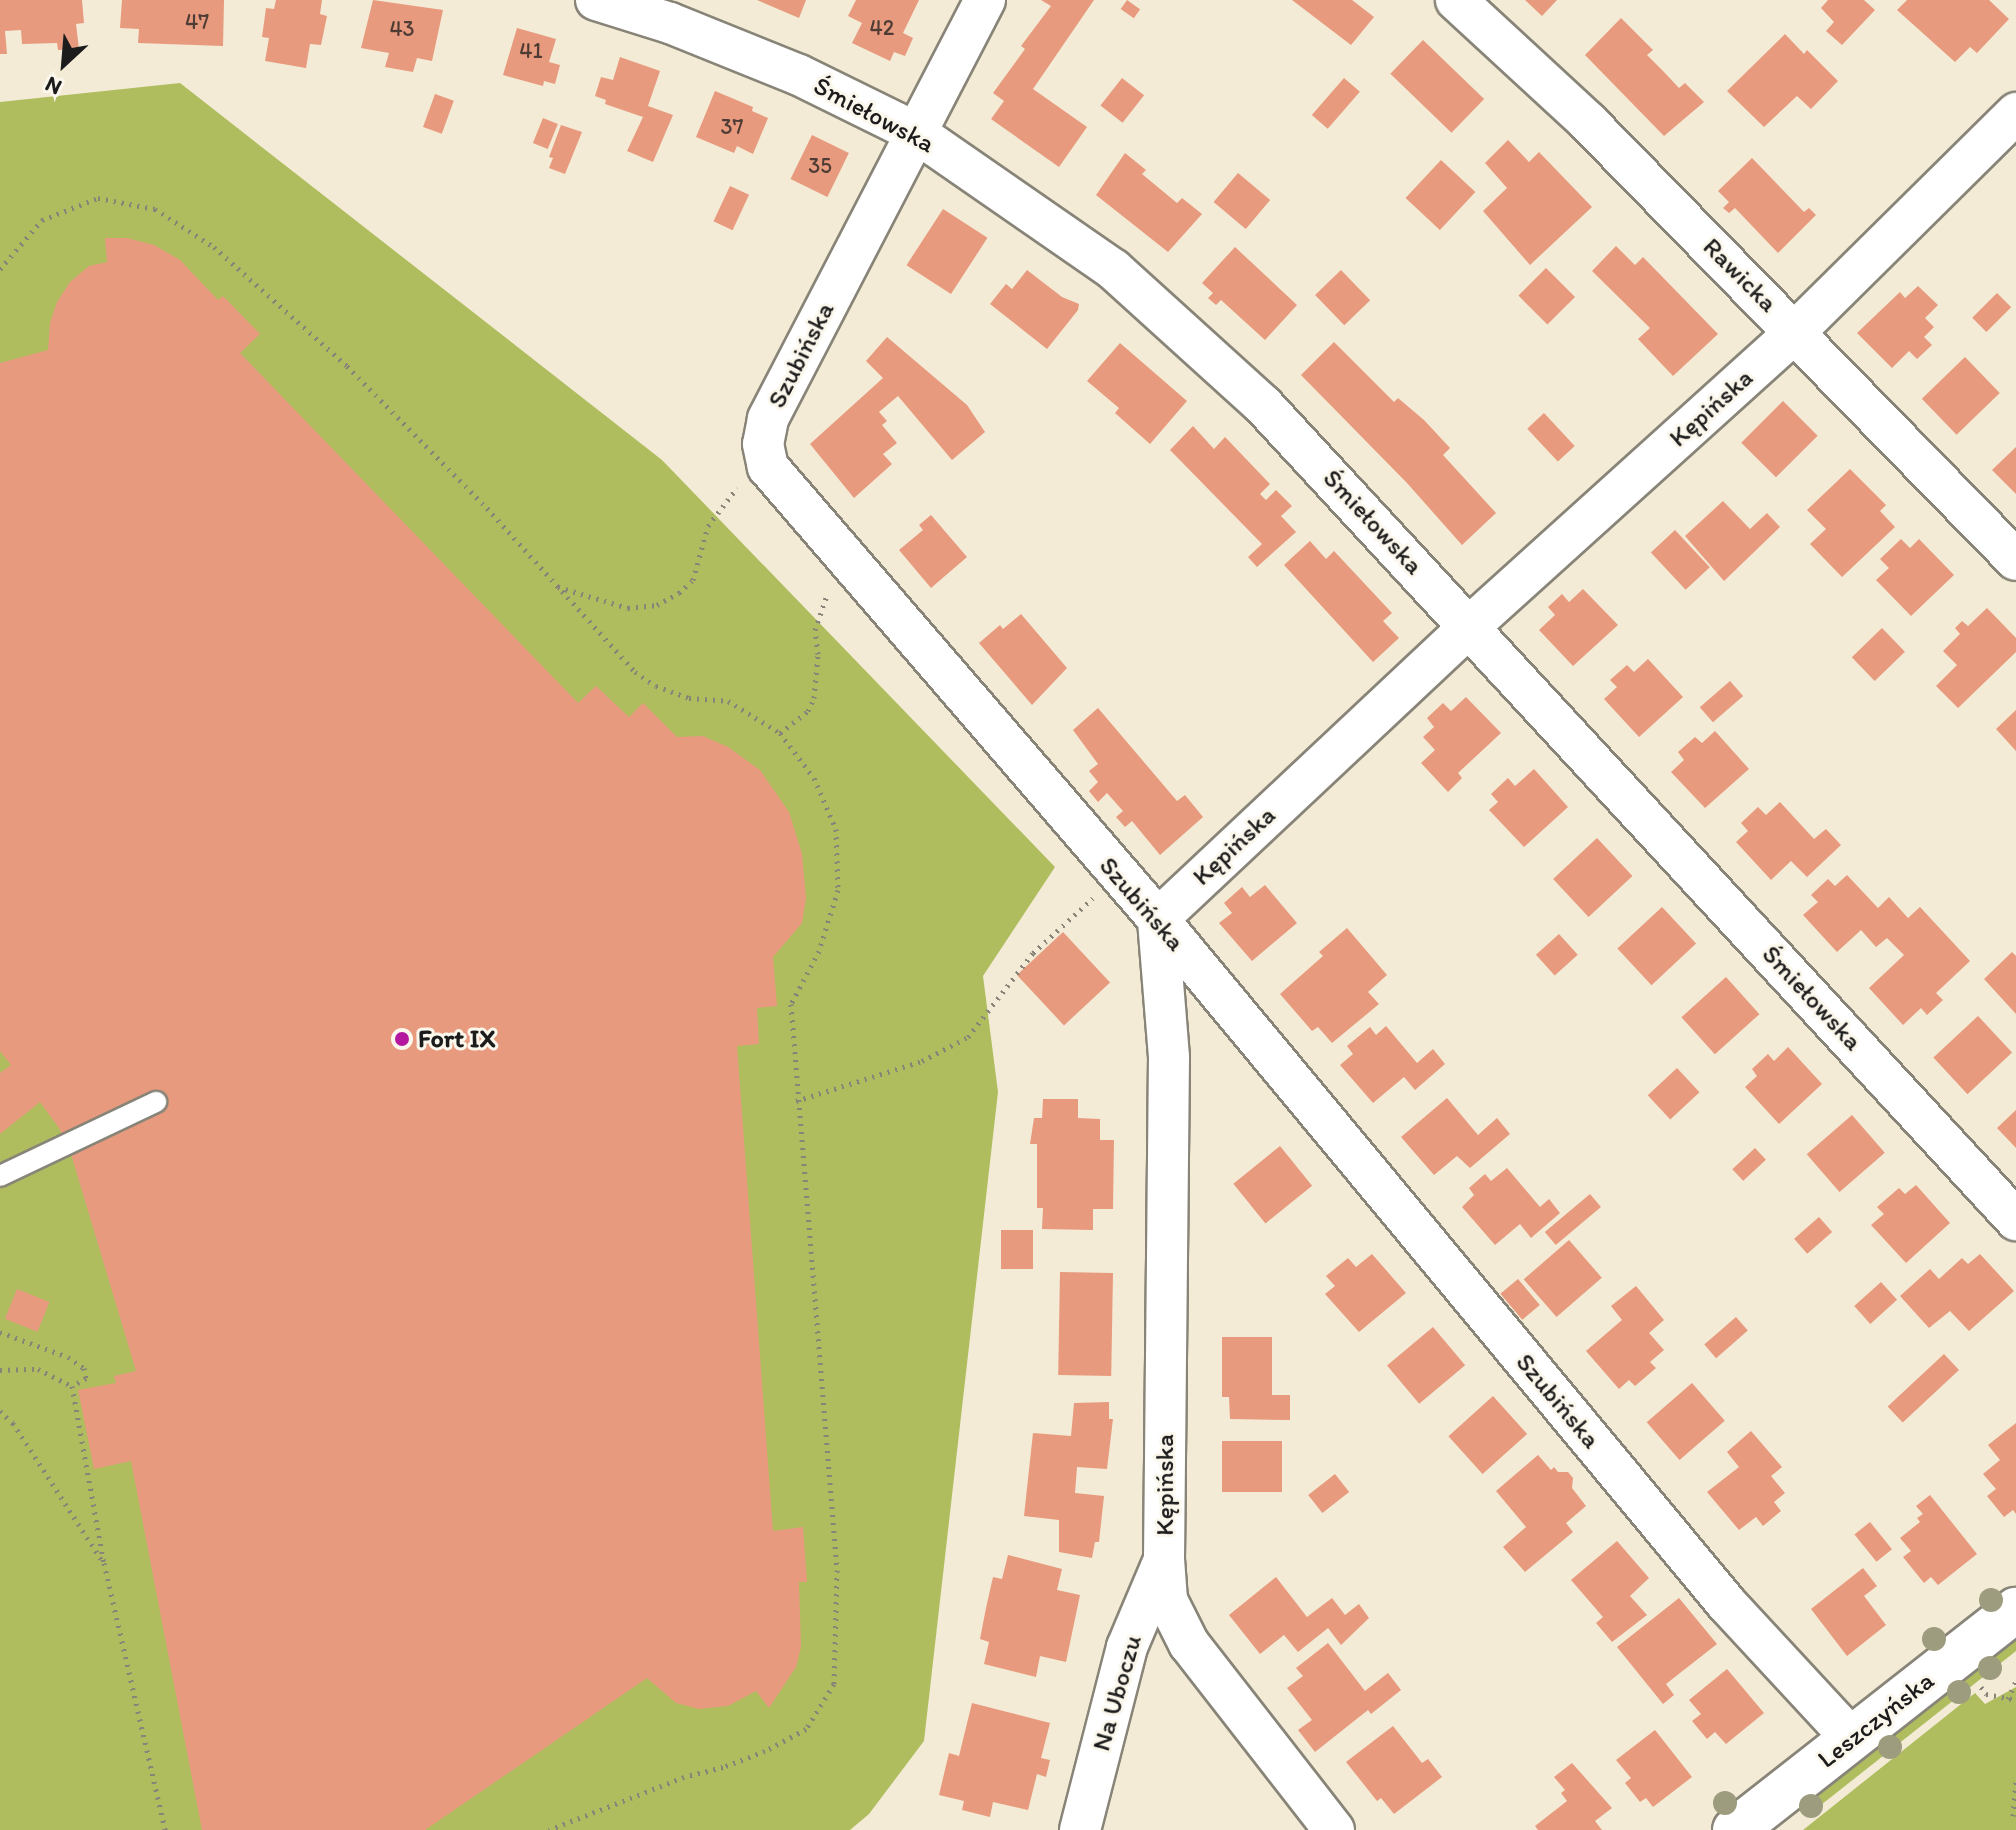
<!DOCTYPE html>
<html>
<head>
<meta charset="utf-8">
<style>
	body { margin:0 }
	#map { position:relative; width:2016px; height:1830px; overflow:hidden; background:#f3ebd5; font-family:Itim,sans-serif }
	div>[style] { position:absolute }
	.green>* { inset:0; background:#afbd5f }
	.building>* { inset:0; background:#e89a7e; transform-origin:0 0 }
	.path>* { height:5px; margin-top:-2.5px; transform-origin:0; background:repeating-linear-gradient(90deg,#888478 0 2px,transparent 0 8px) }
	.roads { filter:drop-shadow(2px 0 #888478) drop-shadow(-2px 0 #888478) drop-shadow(0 2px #888478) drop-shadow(0 -2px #888478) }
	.service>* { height:20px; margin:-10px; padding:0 10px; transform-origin:10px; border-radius:10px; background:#fff }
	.minor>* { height:40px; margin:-20px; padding:0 20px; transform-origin:20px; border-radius:20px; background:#fff }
	.tertiary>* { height:44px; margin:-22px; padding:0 22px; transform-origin:22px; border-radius:22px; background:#fff }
	.trees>* { width:24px; height:24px; margin:-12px; border-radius:50%; background:#9d9c7e }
	.dots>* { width:22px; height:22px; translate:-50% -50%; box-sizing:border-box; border:4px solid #fbf7ec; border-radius:50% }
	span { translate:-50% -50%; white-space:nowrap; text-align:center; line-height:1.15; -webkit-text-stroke:6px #fbf7ec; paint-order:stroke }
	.number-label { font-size:22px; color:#4f3c34 }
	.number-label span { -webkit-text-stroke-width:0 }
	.street-label { font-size:26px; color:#1c1c1c }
	.poi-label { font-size:26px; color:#1c1c1c; font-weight:700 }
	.left { translate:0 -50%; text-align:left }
	.north { position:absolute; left:24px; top:24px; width:80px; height:80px; -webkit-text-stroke:6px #fbf7ec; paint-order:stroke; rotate:206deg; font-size:22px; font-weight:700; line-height:32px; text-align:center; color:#1c1c1c }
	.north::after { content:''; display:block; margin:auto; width:28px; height:36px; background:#1c1c1c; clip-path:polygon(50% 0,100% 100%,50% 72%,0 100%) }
</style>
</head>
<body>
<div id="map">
	<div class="green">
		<i style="clip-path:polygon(180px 83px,662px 460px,1055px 867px,983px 976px,998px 1092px,924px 1741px,869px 1814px,850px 1830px,0 1830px,0 102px)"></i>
		<i style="clip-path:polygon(2016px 1636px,2016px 1651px,1807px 1816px,1799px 1810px)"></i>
		<i style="clip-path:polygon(2016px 1687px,2016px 1830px,1803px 1830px,1975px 1693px,1985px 1704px)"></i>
	</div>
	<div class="building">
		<i style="clip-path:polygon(0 0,82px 0,84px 23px,76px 24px,79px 49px,58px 50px,57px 43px,22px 44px,21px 30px,5px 31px,7px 54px,0 54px)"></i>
		<i style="clip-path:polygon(122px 0,224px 0,223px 46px,138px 43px,139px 29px,120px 28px)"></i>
		<i style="clip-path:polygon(276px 0,322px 0,320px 14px,327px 16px,321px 45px,310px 44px,306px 68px,265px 61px,269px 38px,262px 37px,266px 8px,274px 9px)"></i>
		<i style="clip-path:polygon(373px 0,443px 10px,432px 61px,417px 58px,413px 72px,385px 67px,389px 53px,361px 48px)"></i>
		<i style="clip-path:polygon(757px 0,806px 0,799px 18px)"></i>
		<i style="clip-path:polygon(856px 0,919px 0,903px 33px,913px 38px,905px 56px,894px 52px,890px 61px,852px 43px,862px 23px,848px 16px)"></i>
		<i style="clip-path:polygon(1041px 0,1094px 0,1033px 89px,1087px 127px,1059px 167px,991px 119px,1004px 101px,993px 93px,1025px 49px,1021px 46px,1051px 6px)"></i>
		<i style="left:1127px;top:0;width:16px;height:11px;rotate:35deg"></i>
		<i style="clip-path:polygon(1292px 0,1352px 0,1374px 17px,1351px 45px)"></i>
		<i style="clip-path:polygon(1525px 0,1557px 0,1542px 16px)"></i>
		<i style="clip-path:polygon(1828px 0,1864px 0,1875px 10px,1842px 45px,1826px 31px,1834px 22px,1821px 8px)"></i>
		<i style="clip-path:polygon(1907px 0,1989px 0,2009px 19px,1977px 53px,1970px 47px,1955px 62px,1897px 10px)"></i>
		<i style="clip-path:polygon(1621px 18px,1653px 50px,1647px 55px,1664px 72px,1679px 88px,1685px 83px,1704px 102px,1664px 136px,1585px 55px)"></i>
		<i style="clip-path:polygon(517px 28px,556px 39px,549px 62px,560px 65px,555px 84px,544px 81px,543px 86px,503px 75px)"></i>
		<i style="clip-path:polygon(1785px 34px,1804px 54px,1807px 50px,1838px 81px,1811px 109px,1797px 96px,1764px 127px,1727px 91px)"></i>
		<i style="left:1423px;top:40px;width:85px;height:47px;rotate:44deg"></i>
		<i style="clip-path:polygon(620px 57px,660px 71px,648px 106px,673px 115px,653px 162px,627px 151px,643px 117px,605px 104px,606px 100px,595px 96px,601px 77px,613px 80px)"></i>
		<i style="left:1122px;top:78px;width:28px;height:35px;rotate:38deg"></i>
		<i style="left:1344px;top:78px;width:21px;height:49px;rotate:41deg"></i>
		<i style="clip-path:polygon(715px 91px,753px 107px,752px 111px,768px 118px,753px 154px,737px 146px,734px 153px,696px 137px)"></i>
		<i style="left:435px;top:94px;width:20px;height:35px;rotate:20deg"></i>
		<i style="left:543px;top:118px;width:16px;height:27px;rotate:22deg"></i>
		<i style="clip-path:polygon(561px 125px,582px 132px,565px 174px,549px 168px,553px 158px,549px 157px)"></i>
		<i style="left:812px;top:135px;width:41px;height:49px;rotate:26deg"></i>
		<i style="clip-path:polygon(1508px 140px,1529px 162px,1539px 152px,1592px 207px,1530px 265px,1483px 211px,1507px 188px,1485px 163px)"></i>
		<i style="clip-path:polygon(1125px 153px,1146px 170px,1142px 174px,1177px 203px,1182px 198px,1202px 214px,1168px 252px,1096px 195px)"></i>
		<i style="clip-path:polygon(1752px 158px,1804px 212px,1809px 208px,1816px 215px,1778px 253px,1735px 208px,1729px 213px,1723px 208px,1729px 202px,1718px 191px)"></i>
		<i style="left:1441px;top:160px;width:47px;height:52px;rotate:43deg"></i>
		<i style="left:1238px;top:173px;width:42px;height:38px;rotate:40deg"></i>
		<i style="left:730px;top:186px;width:21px;height:39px;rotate:25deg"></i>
		<i style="left:943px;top:209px;width:53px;height:67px;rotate:33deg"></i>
		<i style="clip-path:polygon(105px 238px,127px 238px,154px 245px,180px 260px,218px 300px,223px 296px,260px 334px,240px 353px,578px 703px,596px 686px,629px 717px,643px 703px,677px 737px,703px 736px,728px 747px,760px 770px,789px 812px,802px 854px,806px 898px,802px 923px,773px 957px,777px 1006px,757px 1008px,759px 1044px,737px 1046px,773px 1531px,803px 1527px,807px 1582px,799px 1582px,801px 1647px,796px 1667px,769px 1708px,756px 1691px,728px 1706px,699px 1709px,676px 1703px,647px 1678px,425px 1830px,202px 1830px,131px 1461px,94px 1469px,78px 1390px,116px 1383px,114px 1376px,136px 1371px,71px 1154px,59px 1128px,40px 1102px,0 1134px,0 1073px,11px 1065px,0 1051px,0 363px,48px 350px,50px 323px,57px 302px,70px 282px,89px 266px,107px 262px)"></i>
		<i style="clip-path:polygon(1616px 246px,1635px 265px,1643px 257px,1718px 334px,1673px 376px,1638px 339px,1650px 328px,1592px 271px)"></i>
		<i style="clip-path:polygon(1235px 247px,1297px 305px,1265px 340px,1221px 300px,1216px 305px,1208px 298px,1213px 293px,1202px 283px)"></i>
		<i style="left:1546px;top:268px;width:41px;height:39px;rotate:45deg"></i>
		<i style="clip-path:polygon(1027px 270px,1062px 297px,1079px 304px,1078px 310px,1047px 349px,990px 304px,1006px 284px,1012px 289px)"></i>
		<i style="left:1341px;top:270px;width:42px;height:36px;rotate:46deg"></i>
		<i style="clip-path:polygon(1918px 286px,1938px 305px,1925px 318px,1934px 327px,1924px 337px,1932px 345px,1917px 359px,1909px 351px,1892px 368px,1857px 333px,1900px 292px,1905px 298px)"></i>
		<i style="left:1997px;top:293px;width:20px;height:35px;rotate:45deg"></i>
		<i style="clip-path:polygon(887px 337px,967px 405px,985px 432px,952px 460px,898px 396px,879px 412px,887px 421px,882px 425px,897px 443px,883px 454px,892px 464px,854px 498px,810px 444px,883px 378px,866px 361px)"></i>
		<i style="clip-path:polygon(1334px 342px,1394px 402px,1398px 398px,1424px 420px,1450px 448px,1443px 455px,1496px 513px,1462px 545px,1407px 483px,1301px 375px)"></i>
		<i style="clip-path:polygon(1120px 343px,1187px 401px,1150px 444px,1115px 413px,1119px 408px,1087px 381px)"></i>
		<i style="left:1965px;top:357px;width:50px;height:60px;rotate:46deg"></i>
		<i style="left:1783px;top:401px;width:49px;height:59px;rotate:45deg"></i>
		<i style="left:1544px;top:413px;width:45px;height:23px;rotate:47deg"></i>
		<i style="clip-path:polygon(1193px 426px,1214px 449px,1225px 437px,1270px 484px,1260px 494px,1266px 500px,1276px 490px,1292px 506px,1281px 516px,1296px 532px,1257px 567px,1248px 557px,1262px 544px,1170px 450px)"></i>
		<i style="clip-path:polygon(2016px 447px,2016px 494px,1992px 470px)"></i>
		<i style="clip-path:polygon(1850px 469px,1886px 505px,1880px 511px,1895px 527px,1842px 577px,1810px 544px,1826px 529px,1807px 510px)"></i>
		<i style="clip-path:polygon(1723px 501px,1750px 529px,1767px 513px,1780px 527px,1724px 581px,1685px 536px)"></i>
		<i style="clip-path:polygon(931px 515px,967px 557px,931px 588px,899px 550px,923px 530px,919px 525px)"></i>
		<i style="left:1675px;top:530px;width:51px;height:33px;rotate:47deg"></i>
		<i style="clip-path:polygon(1901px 539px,1910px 548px,1919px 539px,1954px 575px,1911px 616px,1876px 580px,1889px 568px,1880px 559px)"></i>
		<i style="clip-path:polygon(1310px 541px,1326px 559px,1334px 551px,1392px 613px,1383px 621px,1399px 638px,1373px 662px,1284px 565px)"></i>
		<i style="clip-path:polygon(1583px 589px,1618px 625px,1573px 666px,1539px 630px,1555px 615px,1548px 607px,1562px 594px,1569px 602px)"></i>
		<i style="clip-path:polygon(1987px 608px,2016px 638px,2016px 652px,1958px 708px,1936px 686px,1957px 665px,1943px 651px,1960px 634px,1955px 628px,1962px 621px,1968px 626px)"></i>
		<i style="clip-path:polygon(1021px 614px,1067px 668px,1032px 705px,979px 643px,1000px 625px,1003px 629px)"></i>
		<i style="left:1882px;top:628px;width:33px;height:42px;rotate:46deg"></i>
		<i style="clip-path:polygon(1648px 659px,1683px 697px,1639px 737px,1604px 699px,1617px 687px,1610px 680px,1627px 665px,1634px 672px)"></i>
		<i style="left:1730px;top:681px;width:20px;height:40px;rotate:49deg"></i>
		<i style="clip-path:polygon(1466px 697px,1501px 733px,1458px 773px,1462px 778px,1448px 792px,1421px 763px,1435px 750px,1423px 737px,1434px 727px,1427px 718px,1443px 703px,1451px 711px)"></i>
		<i style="clip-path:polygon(1098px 708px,1177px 801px,1185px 795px,1203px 817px,1160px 855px,1132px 821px,1125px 827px,1116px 817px,1123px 811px,1107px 793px,1098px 802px,1089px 791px,1098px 782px,1089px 771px,1098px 764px,1073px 730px)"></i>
		<i style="clip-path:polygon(2016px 710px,2016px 751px,1996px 729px)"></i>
		<i style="clip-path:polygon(1715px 731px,1749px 769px,1705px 808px,1671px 772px,1684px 760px,1678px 752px,1695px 737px,1702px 743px)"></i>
		<i style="clip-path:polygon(1534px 769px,1568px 807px,1524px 847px,1489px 810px,1498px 802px,1491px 794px,1508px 778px,1515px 786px)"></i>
		<i style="clip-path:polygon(1780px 802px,1814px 839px,1826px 829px,1841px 845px,1807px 877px,1791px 861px,1771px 880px,1736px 842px,1748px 831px,1741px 823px,1758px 807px,1766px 815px)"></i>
		<i style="left:1597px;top:838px;width:52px;height:60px;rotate:47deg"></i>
		<i style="clip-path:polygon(1847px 875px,1878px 908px,1889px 897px,1908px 918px,1920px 907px,1970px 961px,1936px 993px,1943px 1000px,1927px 1015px,1921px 1008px,1903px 1025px,1869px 988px,1904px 955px,1887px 938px,1876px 947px,1861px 930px,1837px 952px,1803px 915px,1818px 902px,1811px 895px,1828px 879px,1835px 886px)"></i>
		<i style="clip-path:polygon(1265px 885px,1297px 923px,1252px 961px,1219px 923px,1232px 913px,1224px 903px,1242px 887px,1250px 897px)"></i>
		<i style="left:1662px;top:907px;width:50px;height:61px;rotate:47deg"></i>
		<i style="clip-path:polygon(1347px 928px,1387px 975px,1368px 992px,1379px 1004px,1332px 1043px,1318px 1027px,1312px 1031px,1280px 994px,1323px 956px,1319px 952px)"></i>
		<i style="left:1063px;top:932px;width:69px;height:63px;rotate:47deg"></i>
		<i style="left:1559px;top:934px;width:28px;height:31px;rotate:48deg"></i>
		<i style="clip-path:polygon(2012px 952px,2016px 956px,2016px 1014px,1984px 979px)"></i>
		<i style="left:1726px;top:977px;width:50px;height:60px;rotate:48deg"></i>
		<i style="left:1978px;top:1016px;width:50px;height:61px;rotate:47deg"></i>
		<i style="clip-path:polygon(1386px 1026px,1417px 1063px,1433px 1049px,1445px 1064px,1415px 1090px,1404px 1077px,1373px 1103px,1340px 1065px,1353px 1054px,1347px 1046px,1370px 1027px,1376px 1035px)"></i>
		<i style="clip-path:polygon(1788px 1047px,1822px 1084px,1779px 1124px,1745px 1087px,1757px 1076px,1752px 1069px,1768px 1054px,1774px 1061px)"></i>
		<i style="left:1677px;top:1068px;width:33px;height:40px;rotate:47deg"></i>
		<i style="clip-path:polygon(1447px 1098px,1478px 1135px,1497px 1118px,1510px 1134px,1470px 1168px,1457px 1156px,1434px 1175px,1401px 1137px)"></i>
		<i style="clip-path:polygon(1043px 1099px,1078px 1099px,1078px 1118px,1100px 1119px,1100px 1140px,1114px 1140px,1113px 1209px,1093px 1209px,1093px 1230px,1042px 1229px,1043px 1208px,1037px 1208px,1037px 1144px,1030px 1144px,1034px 1118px,1042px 1118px)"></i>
		<i style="clip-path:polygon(2016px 1110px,2016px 1148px,1997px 1128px)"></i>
		<i style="left:1852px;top:1115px;width:50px;height:60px;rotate:49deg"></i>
		<i style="left:1280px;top:1146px;width:51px;height:60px;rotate:51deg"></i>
		<i style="left:1755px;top:1148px;width:16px;height:31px;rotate:47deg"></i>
		<i style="clip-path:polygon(1507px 1168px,1540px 1207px,1549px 1199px,1560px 1213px,1531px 1238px,1520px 1224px,1495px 1245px,1462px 1207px,1474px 1195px,1469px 1188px,1485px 1174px,1491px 1181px)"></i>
		<i style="clip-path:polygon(1916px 1185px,1950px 1223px,1906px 1263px,1871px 1225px,1884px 1214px,1877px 1207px,1899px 1188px,1905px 1194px)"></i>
		<i style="left:1590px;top:1194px;width:17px;height:59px;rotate:50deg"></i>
		<i style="left:1819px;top:1217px;width:20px;height:33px;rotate:49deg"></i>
		<i style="left:1001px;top:1230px;width:32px;height:39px"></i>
		<i style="left:1569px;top:1240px;width:50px;height:60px;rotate:49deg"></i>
		<i style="clip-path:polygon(1372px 1254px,1406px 1293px,1359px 1332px,1325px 1294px,1335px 1286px,1326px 1276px,1348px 1258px,1356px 1267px)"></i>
		<i style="clip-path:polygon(1980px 1254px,2014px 1291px,1969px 1331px,1950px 1311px,1929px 1328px,1900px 1296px,1930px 1269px,1939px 1279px,1962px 1258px,1968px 1264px)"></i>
		<i style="left:1060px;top:1272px;width:53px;height:103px;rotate:1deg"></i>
		<i style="left:1518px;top:1279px;width:34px;height:23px;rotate:50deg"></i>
		<i style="left:1881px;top:1282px;width:24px;height:36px;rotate:48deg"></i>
		<i style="clip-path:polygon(1636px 1286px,1664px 1320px,1649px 1333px,1664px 1350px,1650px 1362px,1656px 1368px,1635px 1386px,1629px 1380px,1619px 1389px,1586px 1351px,1622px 1320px,1611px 1306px)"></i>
		<i style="left:17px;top:1289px;width:35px;height:32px;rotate:22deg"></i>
		<i style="left:1736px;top:1317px;width:18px;height:42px;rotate:49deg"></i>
		<i style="left:1433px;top:1327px;width:50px;height:60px;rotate:50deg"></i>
		<i style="clip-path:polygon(1222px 1337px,1272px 1337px,1272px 1395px,1290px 1395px,1290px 1420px,1230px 1419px,1229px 1397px,1222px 1397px)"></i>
		<i style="left:1944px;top:1354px;width:22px;height:77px;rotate:47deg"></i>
		<i style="left:1692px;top:1383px;width:50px;height:60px;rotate:49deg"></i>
		<i style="left:1493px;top:1396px;width:51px;height:60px;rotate:48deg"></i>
		<i style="clip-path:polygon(1109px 1402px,1109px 1419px,1113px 1419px,1107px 1469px,1077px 1467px,1075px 1493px,1104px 1496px,1099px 1542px,1095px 1542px,1092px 1558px,1059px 1552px,1059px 1520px,1024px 1516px,1033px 1433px,1071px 1436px,1074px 1403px)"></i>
		<i style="clip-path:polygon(2016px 1423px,2016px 1514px,2013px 1510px,2004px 1517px,1987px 1496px,1996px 1489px,1983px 1474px,2000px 1460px,1988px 1445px)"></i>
		<i style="clip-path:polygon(1751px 1431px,1782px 1467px,1771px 1476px,1785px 1493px,1774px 1502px,1781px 1511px,1763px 1526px,1756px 1517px,1739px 1530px,1707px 1492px,1739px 1467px,1727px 1452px)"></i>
		<i style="left:1282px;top:1441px;width:51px;height:60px;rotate:90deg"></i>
		<i style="clip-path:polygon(1538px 1455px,1551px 1470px,1554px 1467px,1558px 1472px,1568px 1472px,1573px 1478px,1572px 1488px,1586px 1506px,1566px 1523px,1573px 1532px,1525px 1572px,1503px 1547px,1526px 1527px,1496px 1491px)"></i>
		<i style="left:1335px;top:1474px;width:23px;height:34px;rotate:52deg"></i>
		<i style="clip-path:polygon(1930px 1495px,1977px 1554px,1938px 1585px,1931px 1577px,1924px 1583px,1903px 1557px,1911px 1551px,1900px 1538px,1920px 1522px,1917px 1518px,1923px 1514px,1916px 1506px)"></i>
		<i style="left:1870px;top:1522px;width:35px;height:20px;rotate:51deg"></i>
		<i style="clip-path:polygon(1617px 1541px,1649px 1578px,1630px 1596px,1647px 1615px,1612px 1642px,1596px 1623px,1603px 1617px,1571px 1580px)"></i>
		<i style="clip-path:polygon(1008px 1555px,1062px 1569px,1057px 1590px,1080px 1595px,1066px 1662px,1040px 1656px,1036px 1677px,984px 1664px,989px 1642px,980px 1639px,986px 1608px,993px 1577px,1002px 1579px)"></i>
		<i style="clip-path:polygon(1863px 1568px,1877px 1586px,1864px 1596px,1886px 1625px,1847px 1656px,1811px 1609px)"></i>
		<i style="clip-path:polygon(1276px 1577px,1307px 1617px,1332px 1598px,1345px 1615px,1359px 1604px,1369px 1618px,1341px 1645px,1328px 1628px,1298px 1652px,1284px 1635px,1260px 1654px,1229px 1615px)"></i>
		<i style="clip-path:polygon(1679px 1598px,1717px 1644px,1666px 1684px,1674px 1695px,1663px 1704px,1617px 1647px)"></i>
		<i style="clip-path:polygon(1328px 1643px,1365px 1691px,1388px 1673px,1401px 1690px,1371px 1714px,1368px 1710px,1315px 1752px,1298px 1730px,1312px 1720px,1287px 1688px,1303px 1676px,1296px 1668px)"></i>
		<i style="clip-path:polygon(1727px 1669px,1764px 1713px,1726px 1744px,1715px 1732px,1707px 1739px,1692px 1721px,1701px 1714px,1689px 1700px)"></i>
		<i style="clip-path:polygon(972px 1703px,1050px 1723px,1041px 1758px,1050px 1760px,1046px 1777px,1037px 1774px,1028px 1810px,993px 1802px,990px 1817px,962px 1810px,964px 1801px,939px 1795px,949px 1753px,959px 1756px)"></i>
		<i style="clip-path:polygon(1393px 1726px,1422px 1763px,1428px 1759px,1442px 1777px,1394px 1814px,1381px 1798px,1377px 1801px,1346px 1762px)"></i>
		<i style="clip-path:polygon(1655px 1730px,1692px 1777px,1653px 1807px,1646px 1798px,1640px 1802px,1625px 1783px,1631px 1778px,1616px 1760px)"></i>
		<i style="clip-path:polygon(1572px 1763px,1612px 1808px,1595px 1821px,1602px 1830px,1538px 1830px,1535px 1826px,1567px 1801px,1561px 1793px,1565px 1790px,1554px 1777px)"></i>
	</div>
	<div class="path">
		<i style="left:0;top:269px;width:65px;rotate:-49.4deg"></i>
		<i style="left:42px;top:220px;width:60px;rotate:-21.4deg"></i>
		<i style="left:98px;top:198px;width:58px;rotate:10.9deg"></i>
		<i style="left:155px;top:209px;width:70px;rotate:32.8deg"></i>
		<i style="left:214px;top:247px;width:178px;rotate:41.8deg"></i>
		<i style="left:347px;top:366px;width:199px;rotate:45.4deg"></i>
		<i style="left:487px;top:508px;width:221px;rotate:47.9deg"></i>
		<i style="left:635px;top:672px;width:25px;rotate:34deg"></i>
		<i style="left:656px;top:686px;width:35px;rotate:20deg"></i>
		<i style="left:689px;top:698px;width:39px;rotate:4deg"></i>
		<i style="left:728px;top:701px;width:61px;rotate:31.6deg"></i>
		<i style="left:780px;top:733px;width:56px;rotate:52.9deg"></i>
		<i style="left:814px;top:778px;width:56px;rotate:66.7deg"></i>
		<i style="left:836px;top:829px;width:61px;rotate:88.1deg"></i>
		<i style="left:838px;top:890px;width:64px;rotate:107.3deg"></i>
		<i style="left:819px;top:951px;width:60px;rotate:117.8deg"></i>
		<i style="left:791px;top:1004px;width:568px;rotate:85.35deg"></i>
		<i style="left:837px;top:1570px;width:114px;rotate:91.5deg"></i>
		<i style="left:834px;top:1684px;width:53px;rotate:121.9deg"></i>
		<i style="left:806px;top:1729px;width:47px;rotate:151.8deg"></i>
		<i style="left:765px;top:1751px;width:45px;rotate:159.1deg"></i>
		<i style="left:723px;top:1767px;width:40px;rotate:165.6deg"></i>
		<i style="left:684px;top:1777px;width:145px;rotate:158.6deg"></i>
		<i style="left:558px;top:587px;width:73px;rotate:16.7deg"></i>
		<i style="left:628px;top:608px;width:29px;rotate:-6deg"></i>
		<i style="left:657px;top:605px;width:25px;rotate:-29deg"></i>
		<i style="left:679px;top:593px;width:19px;rotate:-43deg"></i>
		<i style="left:693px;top:580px;width:56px;rotate:-74.5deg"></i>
		<i style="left:708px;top:526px;width:48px;rotate:-52.7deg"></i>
		<i style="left:780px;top:733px;width:36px;rotate:-38deg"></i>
		<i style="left:808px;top:711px;width:14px;rotate:-65deg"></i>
		<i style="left:814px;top:698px;width:44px;rotate:-84.8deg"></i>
		<i style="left:818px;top:654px;width:24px;rotate:-97deg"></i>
		<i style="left:815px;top:630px;width:37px;rotate:-71deg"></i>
		<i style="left:796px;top:1101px;width:132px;rotate:-17.6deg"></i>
		<i style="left:922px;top:1061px;width:52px;rotate:-27.6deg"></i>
		<i style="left:968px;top:1037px;width:106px;rotate:-52.3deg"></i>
		<i style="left:1033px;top:953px;width:81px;rotate:-42.5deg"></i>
		<i style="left:0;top:1332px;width:72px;rotate:20.2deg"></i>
		<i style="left:68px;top:1357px;width:19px;rotate:35deg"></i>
		<i style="left:84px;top:1368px;width:10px;rotate:79deg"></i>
		<i style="left:86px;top:1378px;width:16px;rotate:150deg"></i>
		<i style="left:72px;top:1386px;width:180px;rotate:79.8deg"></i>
		<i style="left:104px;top:1563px;width:274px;rotate:77.1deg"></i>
		<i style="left:0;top:1370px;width:38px;rotate:-2deg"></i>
		<i style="left:38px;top:1369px;width:38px;rotate:27deg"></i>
		<i style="left:0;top:1411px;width:18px;rotate:43deg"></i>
		<i style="left:13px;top:1423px;width:162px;rotate:57.1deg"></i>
		<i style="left:1981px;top:1687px;width:9px;rotate:54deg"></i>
		<i style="left:1986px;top:1694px;width:31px;rotate:11deg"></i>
		<i style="left:2008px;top:1699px;width:20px;rotate:-66deg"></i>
		<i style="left:2013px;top:1816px;width:37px;rotate:-85deg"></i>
	</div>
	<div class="roads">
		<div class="service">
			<i style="left:0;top:1176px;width:173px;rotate:-25.4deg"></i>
		</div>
		<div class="minor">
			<i style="left:596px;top:0;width:77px;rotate:17.3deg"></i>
			<i style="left:670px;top:23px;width:139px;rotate:22deg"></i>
			<i style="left:799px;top:75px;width:129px;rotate:26.2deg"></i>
			<i style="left:915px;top:132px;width:241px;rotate:34.7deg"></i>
			<i style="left:1113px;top:269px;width:202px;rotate:42.2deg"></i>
			<i style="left:1263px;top:405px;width:1110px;rotate:47.26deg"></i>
			<i style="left:985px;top:0;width:472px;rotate:117.4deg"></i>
			<i style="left:768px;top:419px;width:25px;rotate:101deg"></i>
			<i style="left:763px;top:444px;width:24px;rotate:78deg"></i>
			<i style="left:768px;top:467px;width:597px;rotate:49.21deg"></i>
			<i style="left:1158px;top:919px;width:889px;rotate:50.29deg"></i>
			<i style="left:1726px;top:1603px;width:185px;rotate:47.2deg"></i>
			<i style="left:1456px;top:0;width:180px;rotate:42.7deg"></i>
			<i style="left:1588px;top:122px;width:612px;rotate:45.66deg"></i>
			<i style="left:1080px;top:1830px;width:189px;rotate:-75.6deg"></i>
			<i style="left:1127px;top:1647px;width:92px;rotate:-67deg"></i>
			<i style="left:1334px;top:1830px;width:236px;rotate:-127.9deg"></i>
			<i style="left:1189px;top:1644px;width:49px;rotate:-116.6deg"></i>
			<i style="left:1167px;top:1600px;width:41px;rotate:-94.2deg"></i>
			<i style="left:1164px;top:1559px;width:502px;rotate:-89.43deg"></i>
			<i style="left:1169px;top:1057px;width:138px;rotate:-94.6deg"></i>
			<i style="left:1158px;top:919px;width:428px;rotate:-43.2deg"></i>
			<i style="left:1470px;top:626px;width:440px;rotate:-42.1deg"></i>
			<i style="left:1796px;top:331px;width:310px;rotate:-44.7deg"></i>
		</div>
		<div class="tertiary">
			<i style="left:1735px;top:1830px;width:357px;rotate:-38.1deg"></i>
		</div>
	</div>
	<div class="trees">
		<i style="left:1991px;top:1600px"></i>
		<i style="left:1934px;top:1639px"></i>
		<i style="left:1990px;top:1668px"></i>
		<i style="left:1959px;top:1692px"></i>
		<i style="left:1890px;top:1747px"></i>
		<i style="left:1725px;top:1803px"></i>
		<i style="left:1811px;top:1806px"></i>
	</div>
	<div class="dots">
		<i style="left:402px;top:1039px;background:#b5179e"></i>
	</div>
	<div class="number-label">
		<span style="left:197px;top:22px">47</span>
		<span style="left:882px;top:28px">42</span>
		<span style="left:402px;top:29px">43</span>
		<span style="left:531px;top:51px">41</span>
		<span style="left:732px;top:127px">37</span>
		<span style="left:820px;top:166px">35</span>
	</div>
	<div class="street-label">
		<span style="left:874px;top:115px;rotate:28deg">Śmiełowska</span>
		<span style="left:1740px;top:275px;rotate:45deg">Rawicka</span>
		<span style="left:801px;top:355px;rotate:-63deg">Szubińska</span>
		<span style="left:1711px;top:408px;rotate:-42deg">Kępińska</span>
		<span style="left:1373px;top:522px;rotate:47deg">Śmiełowska</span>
		<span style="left:1234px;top:846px;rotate:-43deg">Kępińska</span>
		<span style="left:1142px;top:904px;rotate:49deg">Szubińska</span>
		<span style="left:1812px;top:998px;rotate:47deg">Śmiełowska</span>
		<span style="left:1558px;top:1401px;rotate:50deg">Szubińska</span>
		<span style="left:1165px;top:1485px;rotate:-90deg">Kępińska</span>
		<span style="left:1117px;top:1693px;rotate:-74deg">Na Uboczu</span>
		<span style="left:1876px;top:1720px;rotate:-38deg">Leszczyńska</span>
	</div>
	<div class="poi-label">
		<span class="left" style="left:418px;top:1039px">Fort IX</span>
	</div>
	<div class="north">N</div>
</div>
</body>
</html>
